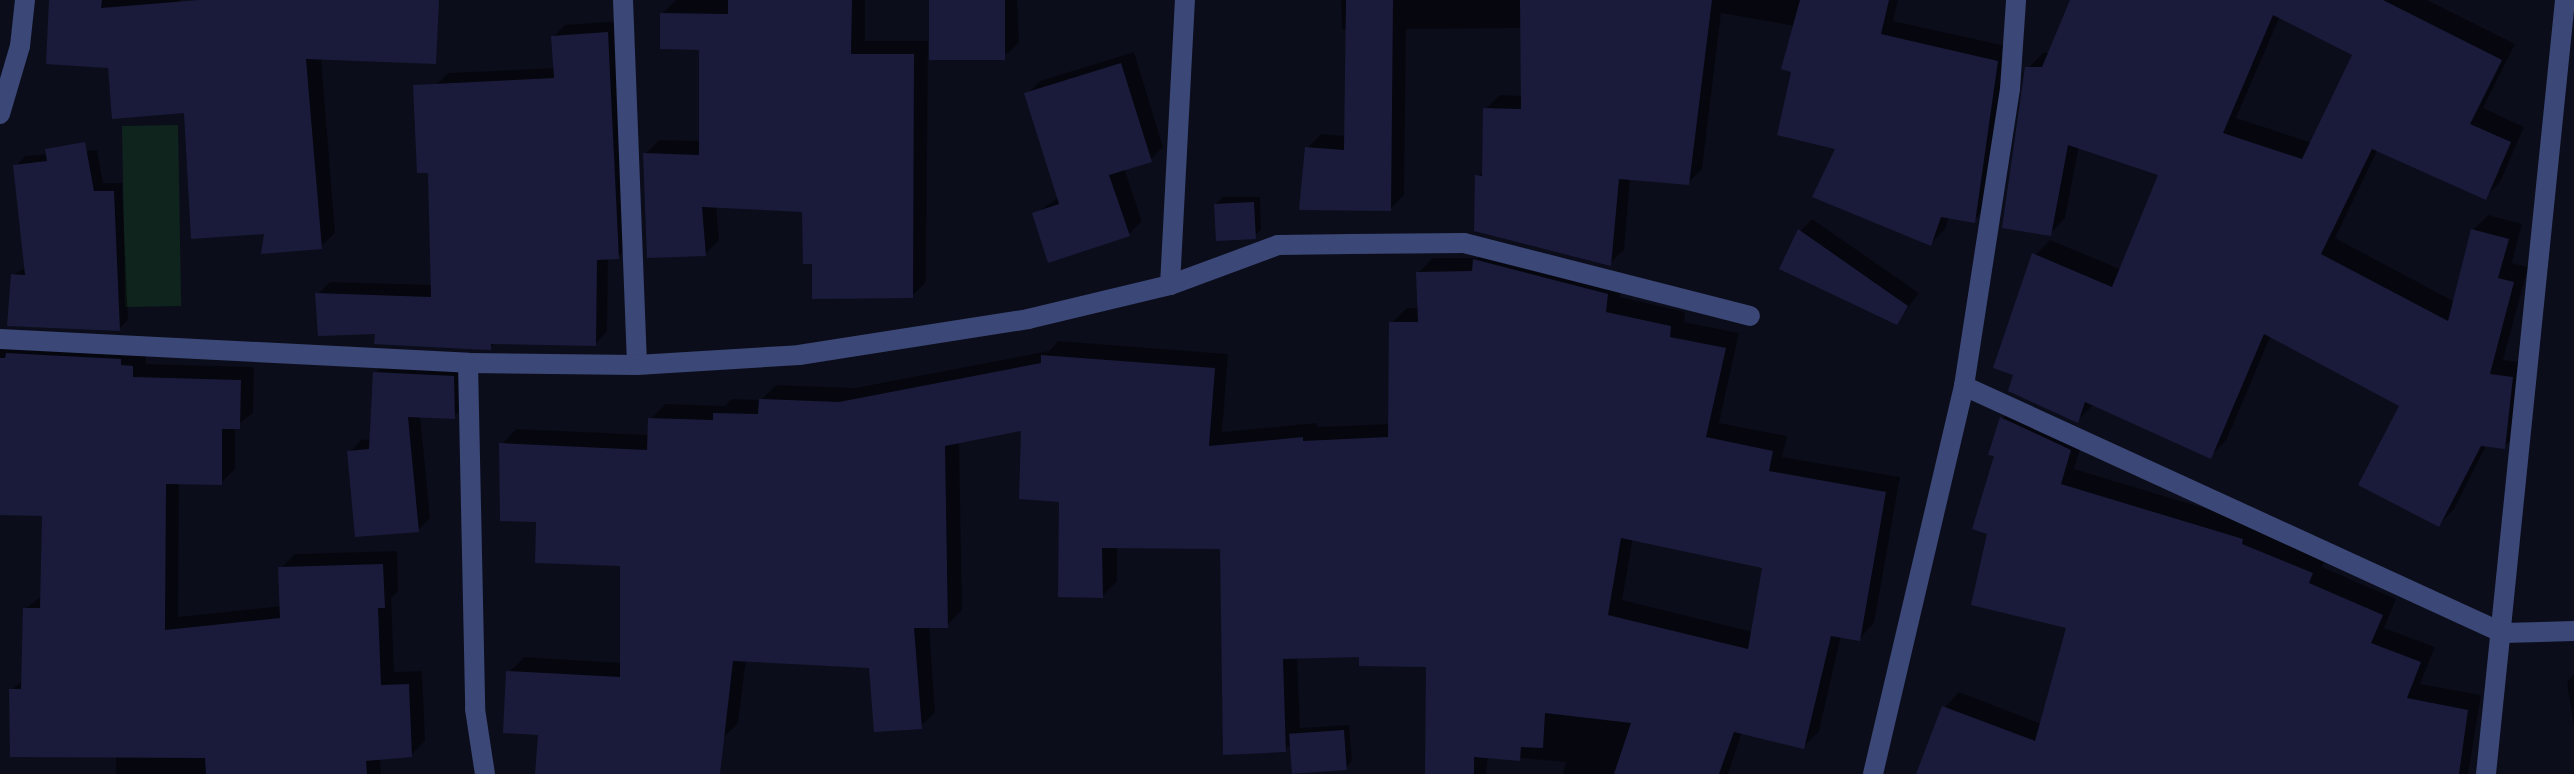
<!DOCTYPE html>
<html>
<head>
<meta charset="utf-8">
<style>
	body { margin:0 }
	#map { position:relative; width:2574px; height:774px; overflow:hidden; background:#0c0d1b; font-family:"Roboto Condensed",sans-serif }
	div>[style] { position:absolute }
	.green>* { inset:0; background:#10241e; transform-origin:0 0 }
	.shadow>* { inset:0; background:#0007 }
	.building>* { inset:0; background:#1a1b3a; transform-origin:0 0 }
	.minor>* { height:20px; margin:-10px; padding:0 10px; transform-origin:10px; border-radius:10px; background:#3b4776 }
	span { translate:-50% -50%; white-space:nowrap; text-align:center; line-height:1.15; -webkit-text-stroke:9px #0c0d1b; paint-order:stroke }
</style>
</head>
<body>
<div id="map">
	<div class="green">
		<i style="left:178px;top:125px;width:181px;height:56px;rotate:89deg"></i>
	</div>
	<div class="shadow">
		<i style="clip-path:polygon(52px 0,180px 0,180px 99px)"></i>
		<i style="clip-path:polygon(224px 0,384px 0,321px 57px,335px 233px,320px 247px,267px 231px)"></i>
		<i style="clip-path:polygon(676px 0,865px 0,865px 41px,928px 41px,926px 282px,912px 296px,814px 262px,804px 209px,716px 205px,719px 240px,705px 254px,645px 154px,659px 140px,701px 141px,701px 47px,662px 14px)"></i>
		<i style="clip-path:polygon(932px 0,1017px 0,1019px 42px,1007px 54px)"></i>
		<i style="clip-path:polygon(1341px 0,1898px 0,1893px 21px,2011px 47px,1988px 206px,1974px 220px,1949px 216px,1945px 229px,1931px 243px,1838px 147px,1794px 70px,1795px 26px,1721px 13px,1702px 169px,1688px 183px,1630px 178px,1624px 250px,1610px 263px,1478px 176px,1485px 170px,1486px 109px,1500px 95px,1524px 96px,1523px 28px,1406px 29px,1404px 195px,1390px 209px,1307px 148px,1321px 134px,1347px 136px,1348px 29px,1342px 29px)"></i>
		<i style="clip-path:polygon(evenodd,2073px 0,2427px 0,2515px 44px,2483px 108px,2524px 127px,2500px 182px,2485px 197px,2378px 149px,2335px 238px,2455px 302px,2473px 230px,2488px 215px,2522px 224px,2512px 263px,2528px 267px,2503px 360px,2527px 363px,2520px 431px,2504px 447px,2487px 444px,2454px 509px,2439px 524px,2402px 405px,2271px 335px,2226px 441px,2210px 456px,2094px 404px,2078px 420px,2035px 255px,2050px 240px,2122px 270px,2162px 174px,2079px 146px,2065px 218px,2050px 234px,2028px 68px,2043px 53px,2051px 53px,2073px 0,2280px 16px,2355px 54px,2312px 143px,2236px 118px,2280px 16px)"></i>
		<i style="clip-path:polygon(619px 21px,630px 245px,618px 257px,608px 257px,607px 332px,595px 344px,495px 342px,490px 347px,377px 331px,318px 294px,330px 282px,433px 285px,436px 85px,448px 73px,556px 68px,553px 37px,565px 25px)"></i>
		<i style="clip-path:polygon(1134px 52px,1163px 147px,1150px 160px,1124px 168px,1142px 221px,1129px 234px,1035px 214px,1059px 197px,1027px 94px,1040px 81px)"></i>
		<i style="clip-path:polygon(97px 150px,103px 183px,122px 183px,128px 320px,119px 329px,13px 275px,27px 267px,16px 166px,25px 156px)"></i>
		<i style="clip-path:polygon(1223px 197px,1260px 197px,1261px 230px,1254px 236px,1216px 204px)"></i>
		<i style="clip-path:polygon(1812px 219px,1919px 293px,1897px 322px,1800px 231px)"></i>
		<i style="clip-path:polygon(evenodd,1490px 246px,1622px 279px,1620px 297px,1685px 312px,1684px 322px,1739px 333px,1719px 423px,1787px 436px,1782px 457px,1900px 477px,1874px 623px,1860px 638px,1841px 635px,1819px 731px,1804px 746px,1742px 732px,1728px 774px,1563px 774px,1566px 762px,1488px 755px,1486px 774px,1429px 774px,1428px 665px,1362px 655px,1297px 656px,1300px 728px,1349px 725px,1352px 761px,1346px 768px,1292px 743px,1285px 750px,1223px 546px,1117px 545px,1117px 581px,1102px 596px,1062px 500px,1024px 428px,959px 440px,962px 610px,947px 625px,929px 626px,935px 712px,920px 727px,872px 665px,746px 659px,738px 723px,686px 774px,538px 774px,540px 733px,509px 672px,524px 657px,622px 663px,623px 564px,539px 520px,502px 444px,516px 429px,650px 435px,650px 419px,665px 404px,725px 406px,731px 399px,761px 400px,776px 385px,855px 388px,1049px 351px,1058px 341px,1228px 354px,1222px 432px,1317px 423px,1318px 427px,1390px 424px,1392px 323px,1407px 308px,1420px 308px,1418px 273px,1433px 258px,1478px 258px,1490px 246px,1633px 538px,1764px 566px,1753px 632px,1622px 600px,1633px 538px)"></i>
		<i style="clip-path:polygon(0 344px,146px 352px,146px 364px,254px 367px,253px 413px,235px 427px,235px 469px,221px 483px,179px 482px,178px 617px,282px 606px,281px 568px,295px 554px,397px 551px,398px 591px,391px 598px,394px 672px,422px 671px,425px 741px,411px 755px,380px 758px,381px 774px,116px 774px,116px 755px,12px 690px,24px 678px,25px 609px,43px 595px,44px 514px,0 512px)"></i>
		<i style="clip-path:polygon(387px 362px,465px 366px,466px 405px,454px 416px,420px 415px,430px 518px,418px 530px,350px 452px,361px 440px,372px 439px,375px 373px)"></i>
		<i style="clip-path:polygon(2017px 404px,2084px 435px,2074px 469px,2257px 524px,2326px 558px,2322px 567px,2396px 599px,2384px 628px,2435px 647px,2420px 684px,2481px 695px,2468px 774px,1942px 774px,1944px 708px,1959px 692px,2042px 724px,2069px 626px,1990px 532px,2002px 419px)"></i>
		<i style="clip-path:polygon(2574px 674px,2574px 727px,2567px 682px)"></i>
	</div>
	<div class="building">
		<i style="clip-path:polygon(49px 0,102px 0,101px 8px,199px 0,439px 0,436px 64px,306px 59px,322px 249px,261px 254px,264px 234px,191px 239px,184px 113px,112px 119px,108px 68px,46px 64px)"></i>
		<i style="clip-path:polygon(728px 0,852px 0,851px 54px,914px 54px,913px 298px,812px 299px,812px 264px,803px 264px,802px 212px,702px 207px,706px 256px,647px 258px,643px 153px,699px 155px,699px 50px,660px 49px,660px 13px,728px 14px)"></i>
		<i style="left:929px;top:0;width:76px;height:60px"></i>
		<i style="clip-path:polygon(1346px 0,1393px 0,1391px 211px,1299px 210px,1305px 147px,1344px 150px)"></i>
		<i style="clip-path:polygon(1520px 0,1712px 0,1689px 185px,1619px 179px,1611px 266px,1474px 231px,1475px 175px,1482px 176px,1483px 108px,1521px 109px)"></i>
		<i style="clip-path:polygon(1800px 0,1889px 0,1881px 34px,1998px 61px,1975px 223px,1941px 217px,1931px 246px,1812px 197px,1835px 149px,1777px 135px,1791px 72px,1781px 69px)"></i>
		<i style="clip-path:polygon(evenodd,2070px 0,2383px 0,2502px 60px,2470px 124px,2511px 142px,2486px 200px,2372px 149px,2321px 254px,2448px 321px,2471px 229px,2509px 239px,2498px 278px,2514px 282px,2490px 374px,2513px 377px,2505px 449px,2481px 446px,2439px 527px,2358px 485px,2399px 406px,2264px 334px,2211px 459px,2085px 402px,2078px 423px,2008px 391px,2013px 375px,1993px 368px,2032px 253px,2112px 287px,2158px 175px,2068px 145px,2051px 236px,2002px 228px,2025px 67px,2042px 67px,2070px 0,2273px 15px,2352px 55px,2302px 159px,2223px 133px,2273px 15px)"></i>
		<i style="clip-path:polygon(608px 32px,619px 259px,597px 260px,596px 346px,491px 344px,491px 350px,468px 349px,374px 344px,375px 334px,318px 336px,315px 293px,431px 297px,428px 173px,417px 173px,413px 85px,554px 78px,551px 36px)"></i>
		<i style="clip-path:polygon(1121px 63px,1152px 162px,1109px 175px,1130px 236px,1048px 263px,1032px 213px,1059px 204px,1024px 93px)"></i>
		<i style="clip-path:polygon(85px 142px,94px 191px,114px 191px,120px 331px,7px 326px,11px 274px,25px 275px,13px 165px,47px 161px,45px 149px)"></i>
		<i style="left:1254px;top:202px;width:37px;height:40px;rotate:87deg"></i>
		<i style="clip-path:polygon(1798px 229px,1908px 306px,1897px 325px,1779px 269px)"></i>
		<i style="clip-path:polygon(evenodd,1473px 259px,1608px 294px,1606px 312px,1671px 326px,1670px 337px,1726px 348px,1706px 437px,1773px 451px,1769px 471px,1886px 492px,1860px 641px,1831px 636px,1804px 749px,1734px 732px,1719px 774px,1614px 774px,1631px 723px,1545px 713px,1543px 748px,1521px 747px,1520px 761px,1474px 757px,1474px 774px,1425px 774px,1426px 667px,1359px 666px,1359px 657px,1283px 659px,1286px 752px,1223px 755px,1220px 549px,1102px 548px,1103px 598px,1058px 597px,1059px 502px,1019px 499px,1021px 431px,945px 446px,948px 628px,914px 628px,922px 729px,874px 732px,869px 668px,733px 661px,720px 774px,535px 774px,538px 735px,503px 733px,506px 671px,620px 677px,620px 566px,535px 563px,536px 522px,500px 521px,499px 443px,647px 450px,648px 418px,713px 420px,713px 413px,758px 414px,759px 399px,839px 402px,1041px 363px,1041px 355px,1215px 368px,1209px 446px,1303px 437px,1303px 441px,1388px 437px,1389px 322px,1418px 322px,1416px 272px,1472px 271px,1473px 259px,1621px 538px,1762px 568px,1748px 649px,1608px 615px,1621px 538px)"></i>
		<i style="clip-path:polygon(6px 353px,121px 359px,121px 365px,133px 366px,133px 377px,241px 380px,240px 429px,222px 429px,222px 485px,166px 484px,165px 630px,280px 618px,278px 567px,383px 564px,385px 608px,378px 608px,381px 685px,409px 684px,412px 757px,366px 761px,367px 774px,206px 774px,205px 758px,10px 757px,9px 689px,21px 689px,23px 608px,40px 608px,42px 516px,0 515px,0 358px,5px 358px)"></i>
		<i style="clip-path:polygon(373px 372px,454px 376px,455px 419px,408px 417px,419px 532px,355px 537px,347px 451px,369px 449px)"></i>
		<i style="clip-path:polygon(2000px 417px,2071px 450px,2061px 484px,2243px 539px,2242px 544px,2313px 573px,2309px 583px,2383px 615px,2371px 643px,2421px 662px,2407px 698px,2468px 710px,2459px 774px,1916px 774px,1942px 706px,2035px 741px,2066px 628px,1971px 605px,1987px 534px,1972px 529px,1994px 456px,1988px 455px)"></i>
		<i style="left:1344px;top:730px;width:40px;height:55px;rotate:86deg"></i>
	</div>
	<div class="minor">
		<i style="left:623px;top:0;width:365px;rotate:87.8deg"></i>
		<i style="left:0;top:114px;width:71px;rotate:-73.6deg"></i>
		<i style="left:20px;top:46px;width:46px;rotate:-83.8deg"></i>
		<i style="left:1170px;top:285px;width:285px;rotate:-87deg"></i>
		<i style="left:0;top:339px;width:469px;rotate:2.9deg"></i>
		<i style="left:468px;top:363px;width:169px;rotate:0.7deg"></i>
		<i style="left:637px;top:365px;width:162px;rotate:-3.5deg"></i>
		<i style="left:799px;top:355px;width:232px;rotate:-8.9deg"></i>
		<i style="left:1028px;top:319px;width:146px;rotate:-13.5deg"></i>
		<i style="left:1170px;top:285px;width:115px;rotate:-20.3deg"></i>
		<i style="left:1278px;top:245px;width:73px;rotate:-0.8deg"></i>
		<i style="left:1351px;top:244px;width:113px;rotate:-0.5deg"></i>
		<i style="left:1464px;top:243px;width:295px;rotate:14.3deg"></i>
		<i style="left:468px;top:363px;width:346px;rotate:88.8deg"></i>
		<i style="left:475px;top:709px;width:66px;rotate:81.3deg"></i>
		<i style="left:1964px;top:386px;width:593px;rotate:24.62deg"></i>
		<i style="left:2503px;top:633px;width:71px;rotate:-1.6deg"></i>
		<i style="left:1873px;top:774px;width:399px;rotate:-76.8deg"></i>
		<i style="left:1964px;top:386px;width:301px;rotate:-81.2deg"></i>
		<i style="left:2010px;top:89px;width:89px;rotate:-86.1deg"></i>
		<i style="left:2486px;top:774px;width:778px;rotate:-84.17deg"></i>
	</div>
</div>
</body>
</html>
